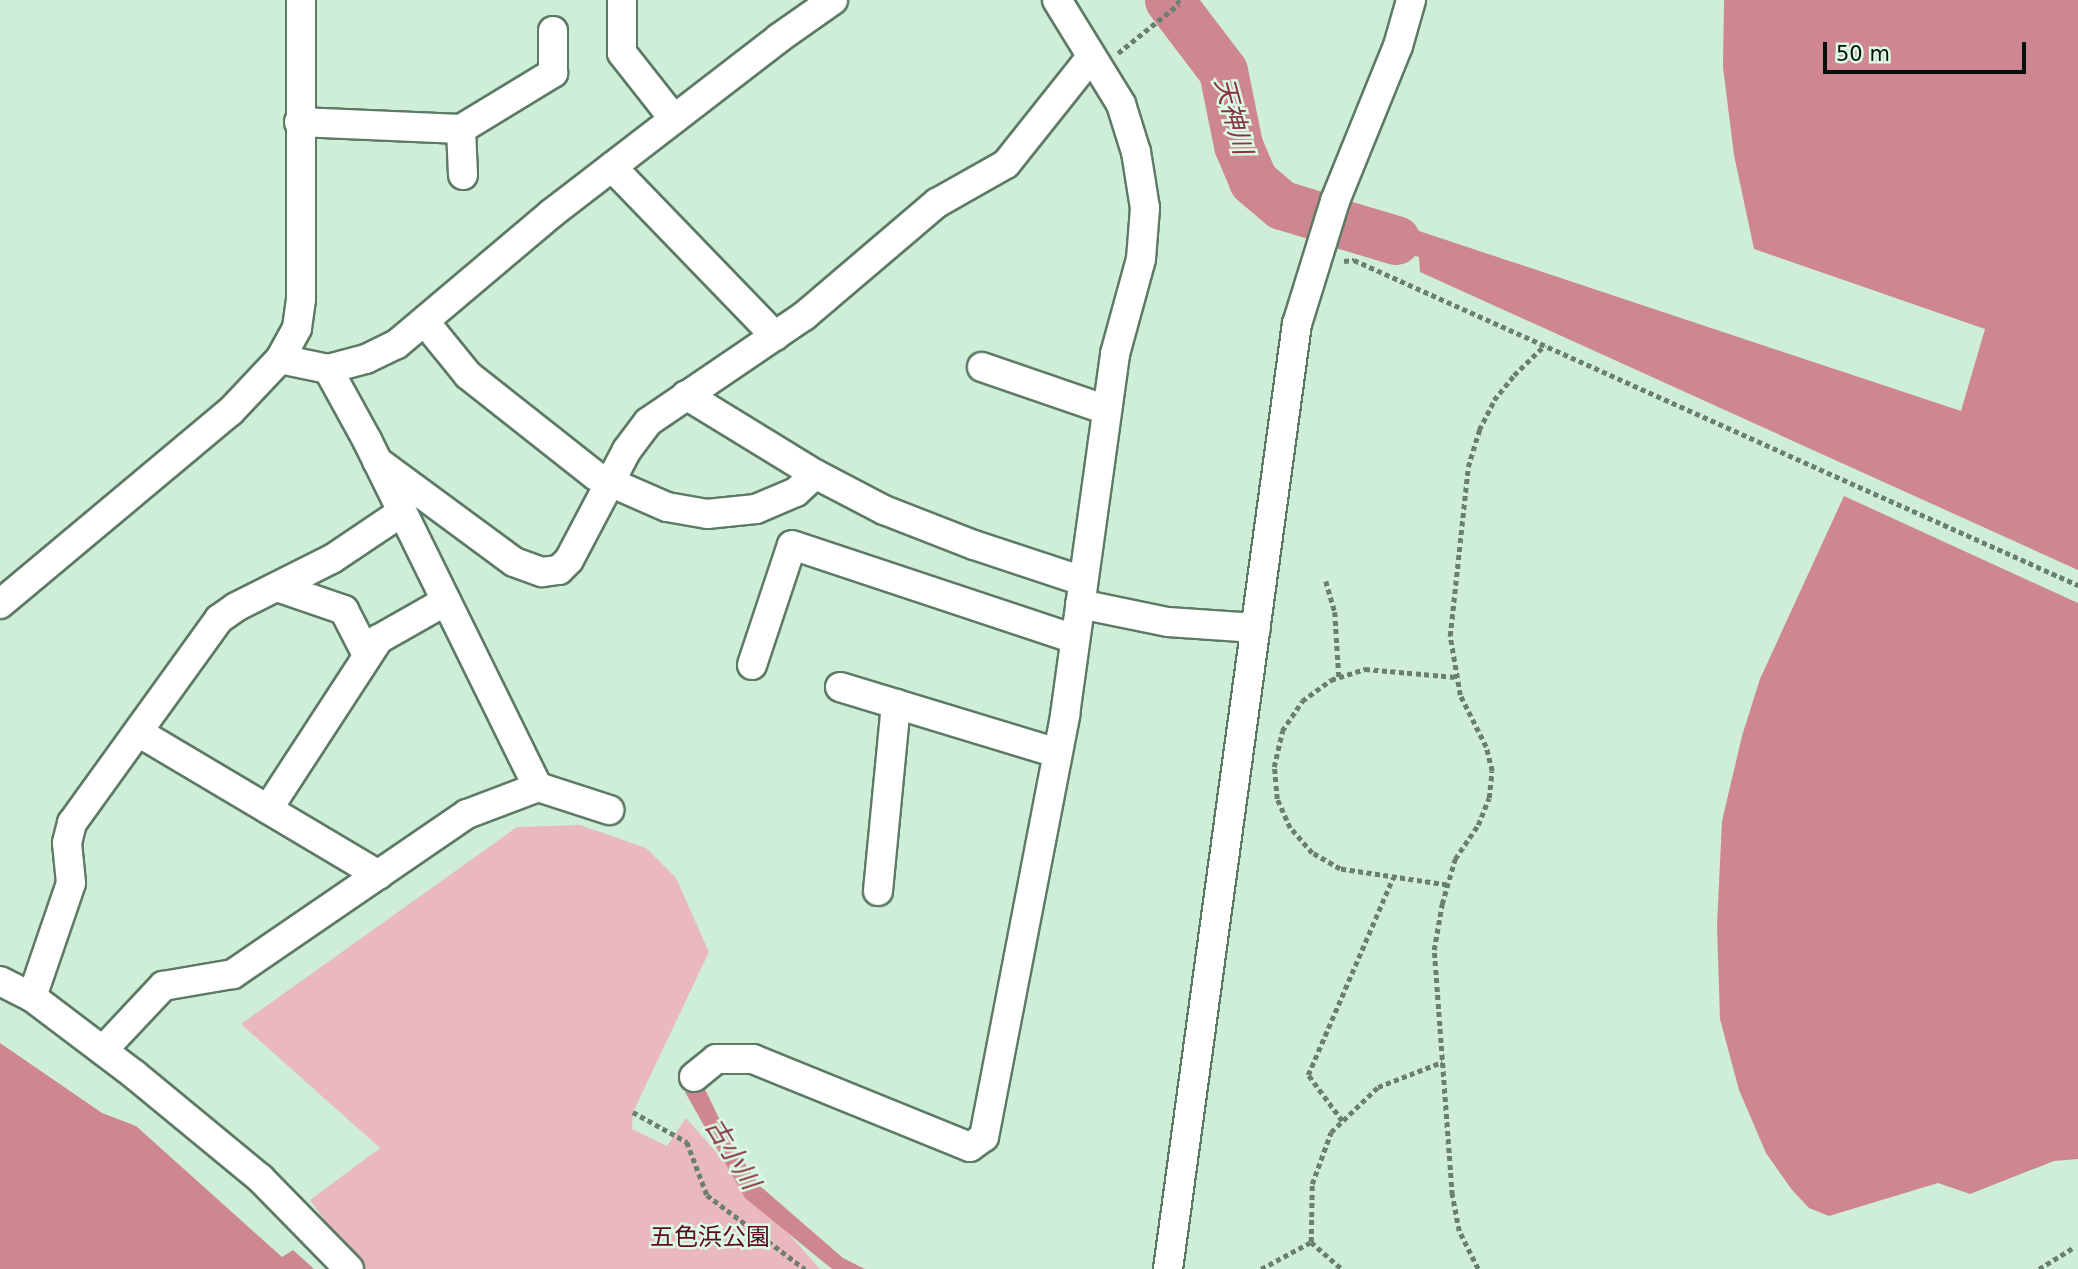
<!DOCTYPE html>
<html>
<head>
<meta charset="utf-8">
<style>
	body { margin:0 }
	#map { position:relative; width:2078px; height:1269px; overflow:hidden; background:#ceeed7; font-family:"DejaVu Sans","Noto Sans JP",sans-serif }
	div>[style] { position:absolute }
	.green>* { inset:0; background:#e9b9be }
	.water>* { inset:0; background:#ce8790 }
	.river>* { height:49px; margin:-24.5px; padding:0 24.5px; transform-origin:24.5px; border-radius:24.5px; background:#ce8790 }
	.path>* { height:4.5px; margin-top:-2.25px; transform-origin:0; background:repeating-linear-gradient(90deg,#6a7f70 0 5px,transparent 0 8.5px) }
	.roads { filter:drop-shadow(2px 0 #5d7a65) drop-shadow(-2px 0 #5d7a65) drop-shadow(0 2px #5d7a65) drop-shadow(0 -2px #5d7a65) }
	.street>* { height:28px; margin:-14px; padding:0 14px; transform-origin:14px; border-radius:14px; background:#fff }
	span { translate:-50% -50%; white-space:nowrap; text-align:center; line-height:1.15; -webkit-text-stroke:5px #dcfbe4; paint-order:stroke }
	.park-label { font-size:24px; color:#5e0622 }
	.water-label { font-size:26px; color:#873142; font-style:italic }
	.scale { position:absolute; left:1823px; top:42px; width:203px; height:32px; box-sizing:border-box; border:4px solid #051008; border-top:0; padding-left:9px; font-size:21px; line-height:24px; white-space:nowrap; color:#051008; -webkit-text-stroke:5px #dcfbe4; paint-order:stroke }
</style>
</head>
<body>
<div id="map">
	<div class="green">
		<i style="clip-path:polygon(580px 825px,646px 848px,676px 878px,709px 952px,633px 1112px,632px 1129px,667px 1146px,686px 1118px,820px 1269px,360px 1269px,310px 1200px,380px 1148px,241px 1024px,517px 827px)"></i>
	</div>
	<div class="water">
		<i style="clip-path:polygon(1724px 0,2078px 0,2078px 570px,1420px 272px,1419px 257px,1393px 249px,1401px 225px,1961px 411px,1985px 329px,1754px 249px,1734px 155px,1723px 67px)"></i>
		<i style="clip-path:polygon(1844px 496px,2078px 603px,2078px 1159px,2054px 1161px,1970px 1194px,1938px 1183px,1829px 1216px,1809px 1208px,1792px 1190px,1766px 1153px,1739px 1090px,1720px 1019px,1717px 925px,1722px 821px,1742px 736px,1760px 679px)"></i>
		<i style="clip-path:polygon(0 1043px,102px 1113px,136px 1126px,282px 1257px,293px 1250px,314px 1269px,0 1269px)"></i>
		<i style="clip-path:polygon(701px 1081px,732px 1145px,761px 1187px,843px 1258px,865px 1269px,832px 1269px,745px 1198px,685px 1092px)"></i>
	</div>
	<div class="river">
		<i style="left:1169px;top:0;width:89px;rotate:52.7deg"></i>
		<i style="left:1223px;top:71px;width:76px;rotate:78.5deg"></i>
		<i style="left:1238px;top:145px;width:39px;rotate:67deg"></i>
		<i style="left:1253px;top:181px;width:38px;rotate:40deg"></i>
		<i style="left:1282px;top:205px;width:30px;rotate:17deg"></i>
		<i style="left:1342px;top:224px;width:56px;rotate:16.5deg"></i>
	</div>
	<div class="path">
		<i style="left:1118px;top:53px;width:78px;rotate:-38.8deg"></i>
		<i style="left:1179px;top:4px;width:4px;rotate:-117deg"></i>
		<i style="left:1344px;top:261px;width:10px;rotate:-6deg"></i>
		<i style="left:1354px;top:260px;width:794px;rotate:24.18deg"></i>
		<i style="left:1326px;top:581px;width:32px;rotate:74deg"></i>
		<i style="left:1335px;top:612px;width:65px;rotate:86.5deg"></i>
		<i style="left:1447px;top:885px;width:108px;rotate:-171.5deg"></i>
		<i style="left:1340px;top:869px;width:32px;rotate:-150deg"></i>
		<i style="left:1312px;top:853px;width:33px;rotate:-131deg"></i>
		<i style="left:1290px;top:828px;width:32px;rotate:-114deg"></i>
		<i style="left:1277px;top:799px;width:32px;rotate:-95deg"></i>
		<i style="left:1274px;top:767px;width:37px;rotate:-77deg"></i>
		<i style="left:1282px;top:731px;width:36px;rotate:-56deg"></i>
		<i style="left:1302px;top:701px;width:36px;rotate:-36deg"></i>
		<i style="left:1331px;top:680px;width:36px;rotate:-18deg"></i>
		<i style="left:1365px;top:669px;width:91px;rotate:5deg"></i>
		<i style="left:633px;top:1112px;width:62px;rotate:29.1deg"></i>
		<i style="left:687px;top:1142px;width:57px;rotate:69.3deg"></i>
		<i style="left:707px;top:1195px;width:123px;rotate:37.1deg"></i>
		<i style="left:1342px;top:1121px;width:57px;rotate:-126.5deg"></i>
		<i style="left:1308px;top:1075px;width:215px;rotate:-66.7deg"></i>
		<i style="left:1311px;top:1242px;width:41px;rotate:41.1deg"></i>
		<i style="left:1261px;top:1269px;width:57px;rotate:-28.4deg"></i>
		<i style="left:1311px;top:1242px;width:58px;rotate:-89deg"></i>
		<i style="left:1312px;top:1184px;width:55px;rotate:-69.9deg"></i>
		<i style="left:1331px;top:1132px;width:65px;rotate:-43.8deg"></i>
		<i style="left:1378px;top:1087px;width:69px;rotate:-21.3deg"></i>
		<i style="left:1478px;top:1269px;width:42px;rotate:-116.6deg"></i>
		<i style="left:1459px;top:1231px;width:37px;rotate:-101deg"></i>
		<i style="left:1452px;top:1195px;width:246px;rotate:-94.2deg"></i>
		<i style="left:1434px;top:950px;width:47px;rotate:-80.1deg"></i>
		<i style="left:1442px;top:904px;width:47px;rotate:-73.9deg"></i>
		<i style="left:1455px;top:859px;width:41px;rotate:-55.9deg"></i>
		<i style="left:1478px;top:825px;width:29px;rotate:-68deg"></i>
		<i style="left:1489px;top:798px;width:27px;rotate:-84deg"></i>
		<i style="left:1492px;top:771px;width:25px;rotate:-104deg"></i>
		<i style="left:1486px;top:747px;width:58px;rotate:-116.6deg"></i>
		<i style="left:1460px;top:695px;width:60px;rotate:-99.6deg"></i>
		<i style="left:1450px;top:636px;width:170px;rotate:-83.9deg"></i>
		<i style="left:1468px;top:467px;width:39px;rotate:-73deg"></i>
		<i style="left:1479px;top:430px;width:34px;rotate:-63deg"></i>
		<i style="left:1494px;top:400px;width:32px;rotate:-51deg"></i>
		<i style="left:1514px;top:375px;width:43px;rotate:-44.1deg"></i>
		<i style="left:2039px;top:1269px;width:39px;rotate:-32deg"></i>
	</div>
	<div class="roads">
		<div class="street">
			<i style="left:622px;top:0;width:53px;rotate:90deg"></i>
			<i style="left:622px;top:53px;width:84px;rotate:51.8deg"></i>
			<i style="left:299px;top:122px;width:162px;rotate:2.5deg"></i>
			<i style="left:461px;top:129px;width:108px;rotate:-31.3deg"></i>
			<i style="left:553px;top:73px;width:42px;rotate:-90deg"></i>
			<i style="left:461px;top:129px;width:46px;rotate:87.5deg"></i>
			<i style="left:612px;top:167px;width:235px;rotate:46deg"></i>
			<i style="left:425px;top:322px;width:68px;rotate:50.9deg"></i>
			<i style="left:468px;top:375px;width:163px;rotate:38.3deg"></i>
			<i style="left:596px;top:476px;width:77px;rotate:23.6deg"></i>
			<i style="left:667px;top:507px;width:41px;rotate:9.9deg"></i>
			<i style="left:707px;top:514px;width:49px;rotate:-5.8deg"></i>
			<i style="left:756px;top:509px;width:43px;rotate:-23deg"></i>
			<i style="left:796px;top:492px;width:26px;rotate:-43deg"></i>
			<i style="left:280px;top:359px;width:49px;rotate:11.8deg"></i>
			<i style="left:328px;top:369px;width:39px;rotate:-15deg"></i>
			<i style="left:366px;top:359px;width:34px;rotate:-26deg"></i>
			<i style="left:397px;top:344px;width:203px;rotate:-40.2deg"></i>
			<i style="left:552px;top:213px;width:287px;rotate:-37.6deg"></i>
			<i style="left:779px;top:38px;width:66px;rotate:-35.1deg"></i>
			<i style="left:982px;top:367px;width:132px;rotate:19deg"></i>
			<i style="left:328px;top:369px;width:81px;rotate:61.2deg"></i>
			<i style="left:367px;top:440px;width:387px;rotate:63.8deg"></i>
			<i style="left:538px;top:787px;width:75px;rotate:17.9deg"></i>
			<i style="left:686px;top:395px;width:151px;rotate:31.5deg"></i>
			<i style="left:815px;top:474px;width:78px;rotate:27.6deg"></i>
			<i style="left:884px;top:510px;width:97px;rotate:21.3deg"></i>
			<i style="left:974px;top:545px;width:115px;rotate:18.3deg"></i>
			<i style="left:377px;top:461px;width:170px;rotate:36.4deg"></i>
			<i style="left:514px;top:562px;width:30px;rotate:20deg"></i>
			<i style="left:542px;top:572px;width:17px;rotate:-7deg"></i>
			<i style="left:559px;top:570px;width:14px;rotate:-45deg"></i>
			<i style="left:569px;top:560px;width:124px;rotate:-62.2deg"></i>
			<i style="left:627px;top:450px;width:35px;rotate:-53deg"></i>
			<i style="left:648px;top:422px;width:189px;rotate:-34.2deg"></i>
			<i style="left:804px;top:316px;width:175px;rotate:-40.4deg"></i>
			<i style="left:937px;top:203px;width:79px;rotate:-29.5deg"></i>
			<i style="left:1006px;top:164px;width:137px;rotate:-51.5deg"></i>
			<i style="left:277px;top:587px;width:71px;rotate:18.9deg"></i>
			<i style="left:344px;top:610px;width:51px;rotate:62.9deg"></i>
			<i style="left:0;top:604px;width:300px;rotate:-39.9deg"></i>
			<i style="left:230px;top:412px;width:73px;rotate:-46.7deg"></i>
			<i style="left:280px;top:359px;width:35px;rotate:-61deg"></i>
			<i style="left:297px;top:328px;width:29px;rotate:-82deg"></i>
			<i style="left:301px;top:299px;width:299px;rotate:-90deg"></i>
			<i style="left:1080px;top:604px;width:90px;rotate:11.6deg"></i>
			<i style="left:1168px;top:622px;width:88px;rotate:3.9deg"></i>
			<i style="left:752px;top:665px;width:126px;rotate:-71.6deg"></i>
			<i style="left:792px;top:545px;width:298px;rotate:18.4deg"></i>
			<i style="left:840px;top:687px;width:227px;rotate:16.9deg"></i>
			<i style="left:138px;top:732px;width:280px;rotate:30.7deg"></i>
			<i style="left:268px;top:809px;width:203px;rotate:-56.9deg"></i>
			<i style="left:379px;top:639px;width:77px;rotate:-29.6deg"></i>
			<i style="left:878px;top:891px;width:188px;rotate:-84.5deg"></i>
			<i style="left:0;top:981px;width:36px;rotate:27deg"></i>
			<i style="left:32px;top:997px;width:129px;rotate:37.1deg"></i>
			<i style="left:135px;top:1075px;width:162px;rotate:39.5deg"></i>
			<i style="left:260px;top:1178px;width:127px;rotate:45.6deg"></i>
			<i style="left:32px;top:997px;width:120px;rotate:-71.1deg"></i>
			<i style="left:71px;top:883px;width:40px;rotate:-95.7deg"></i>
			<i style="left:67px;top:843px;width:21px;rotate:-76deg"></i>
			<i style="left:72px;top:823px;width:251px;rotate:-54.2deg"></i>
			<i style="left:219px;top:619px;width:21px;rotate:-35deg"></i>
			<i style="left:236px;top:607px;width:107px;rotate:-26.6deg"></i>
			<i style="left:332px;top:559px;width:84px;rotate:-33.9deg"></i>
			<i style="left:103px;top:1050px;width:88px;rotate:-46.8deg"></i>
			<i style="left:163px;top:986px;width:71px;rotate:-9.7deg"></i>
			<i style="left:233px;top:974px;width:283px;rotate:-34.4deg"></i>
			<i style="left:467px;top:814px;width:76px;rotate:-20.8deg"></i>
			<i style="left:694px;top:1077px;width:28px;rotate:-39deg"></i>
			<i style="left:716px;top:1059px;width:37px"></i>
			<i style="left:753px;top:1059px;width:234px;rotate:22.1deg"></i>
			<i style="left:970px;top:1147px;width:17px;rotate:-36deg"></i>
			<i style="left:984px;top:1137px;width:430px;rotate:-79.1deg"></i>
			<i style="left:1065px;top:715px;width:364px;rotate:-82.1deg"></i>
			<i style="left:1115px;top:354px;width:98px;rotate:-74.7deg"></i>
			<i style="left:1141px;top:259px;width:51px;rotate:-85.5deg"></i>
			<i style="left:1145px;top:208px;width:57px;rotate:-99.1deg"></i>
			<i style="left:1136px;top:152px;width:50px;rotate:-107.4deg"></i>
			<i style="left:1121px;top:104px;width:122px;rotate:-121.6deg"></i>
			<i style="left:1168px;top:1269px;width:954px;rotate:-82.23deg"></i>
			<i style="left:1297px;top:324px;width:129px;rotate:-72.8deg"></i>
			<i style="left:1335px;top:201px;width:167px;rotate:-67.9deg"></i>
			<i style="left:1398px;top:46px;width:48px;rotate:-74.2deg"></i>
		</div>
	</div>
	<div class="park-label">
		<span style="left:710px;top:1238px">五色浜公園</span>
	</div>
	<div class="water-label">
		<span style="left:1233px;top:116px;rotate:75deg">天神川</span>
		<span style="left:732px;top:1154px;rotate:58deg">古小川</span>
	</div>
	<div class="scale">50 m</div>
</div>
</body>
</html>
